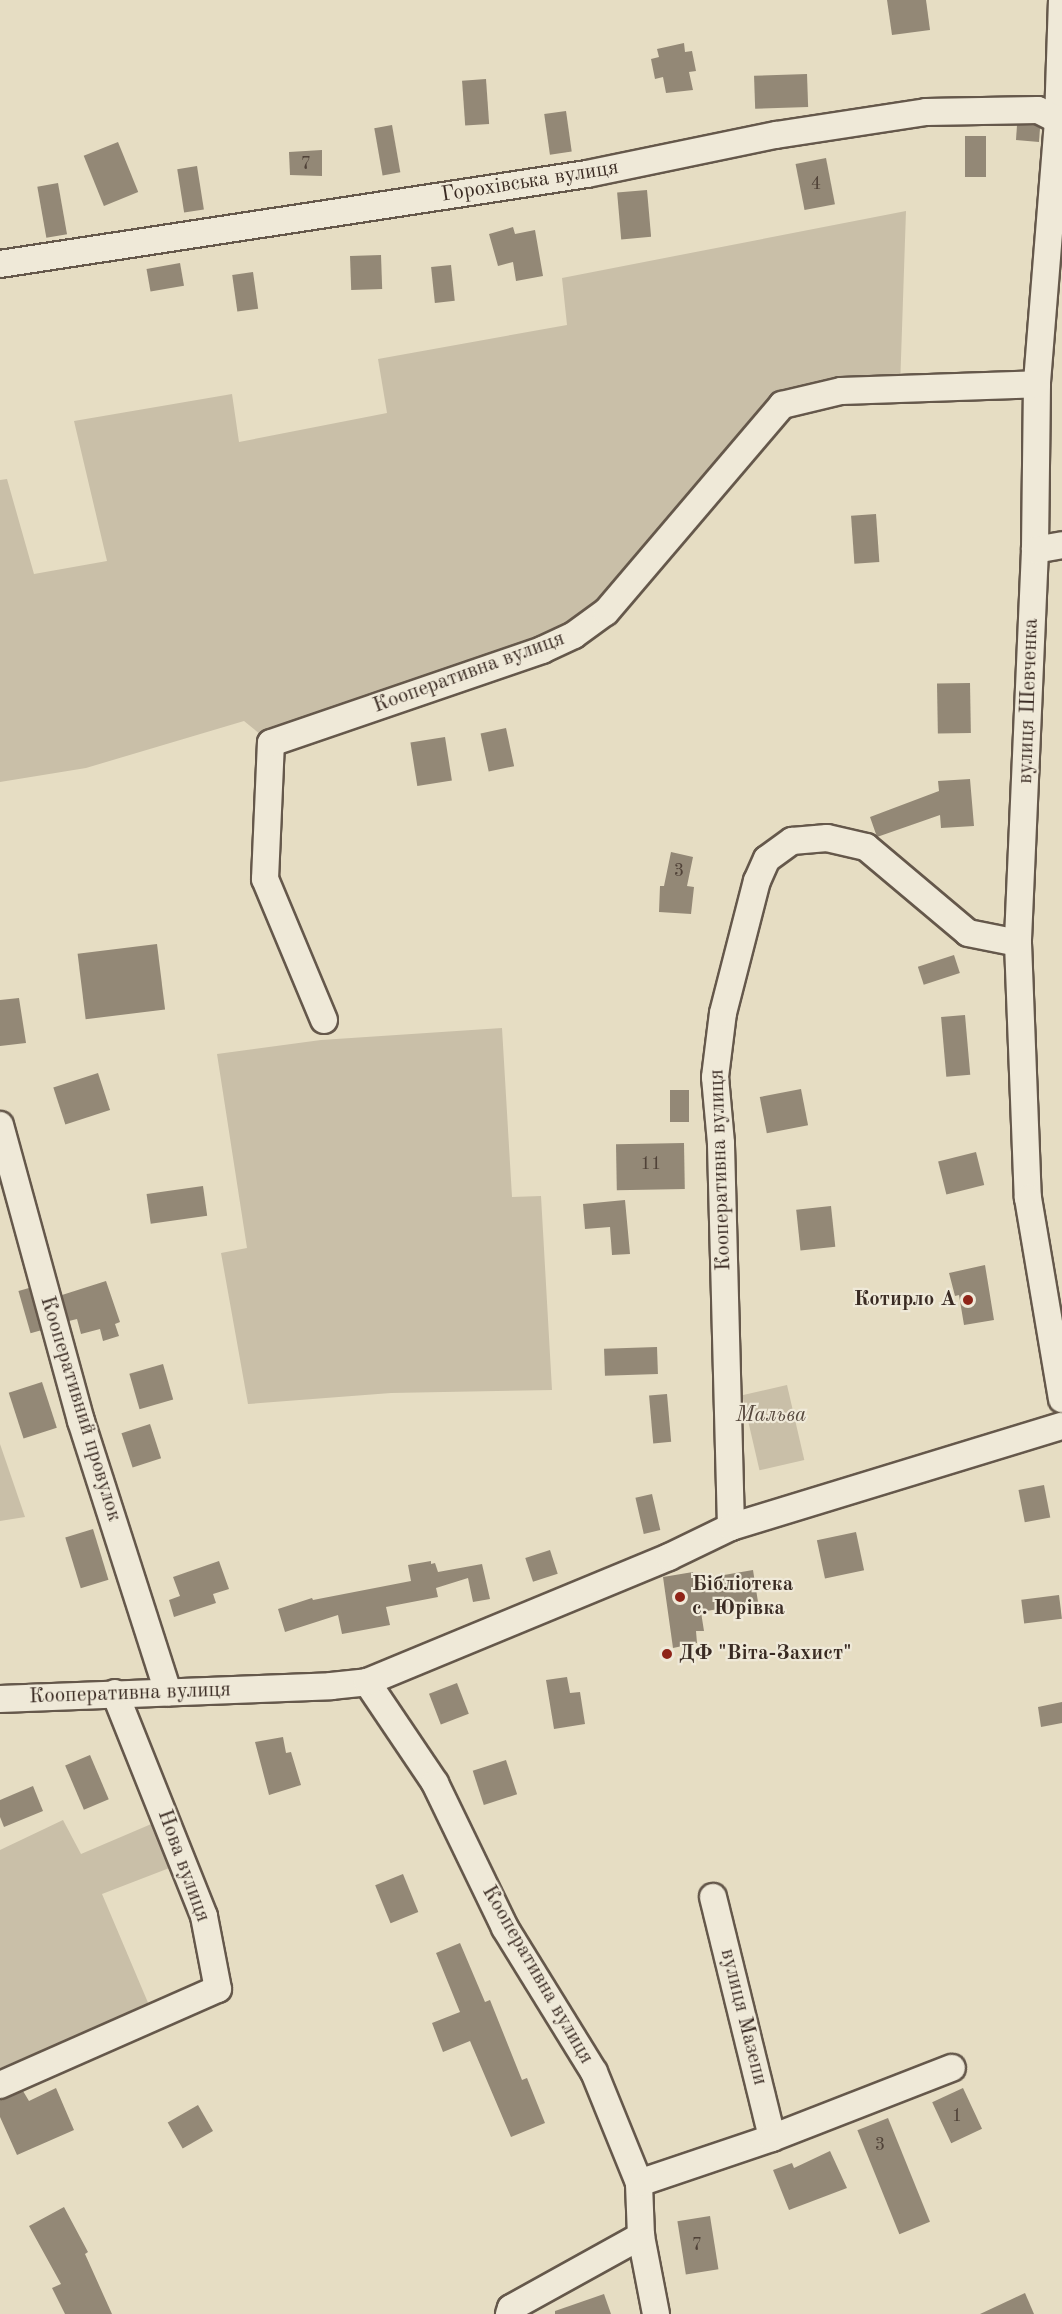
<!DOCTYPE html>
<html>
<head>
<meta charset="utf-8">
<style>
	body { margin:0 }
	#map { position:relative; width:1062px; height:2314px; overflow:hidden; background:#e6ddc3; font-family:"Old Standard TT",serif }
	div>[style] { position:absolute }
	.green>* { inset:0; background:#c9bfa8; transform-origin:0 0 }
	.building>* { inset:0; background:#938876; transform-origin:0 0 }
	.roads { filter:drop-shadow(2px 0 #65584b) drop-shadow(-2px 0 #65584b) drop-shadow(0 2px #65584b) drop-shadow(0 -2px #65584b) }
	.minor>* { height:26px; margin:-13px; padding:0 13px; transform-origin:13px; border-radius:13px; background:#efe9d8 }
	.dots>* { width:16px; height:16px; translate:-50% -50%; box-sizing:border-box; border:3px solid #efe9d8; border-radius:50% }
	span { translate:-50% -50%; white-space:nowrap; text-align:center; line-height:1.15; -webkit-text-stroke:4.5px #efe9d8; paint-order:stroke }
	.number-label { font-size:18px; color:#504238 }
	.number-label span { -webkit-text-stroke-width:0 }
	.street-label { font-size:21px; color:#3a2b23 }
	.poi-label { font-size:21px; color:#3a2b23; font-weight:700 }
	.right { translate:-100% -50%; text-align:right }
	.left { translate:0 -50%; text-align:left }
	.park-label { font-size:21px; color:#57493e; font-style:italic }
</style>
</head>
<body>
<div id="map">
	<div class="green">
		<i style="clip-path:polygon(906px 211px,900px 388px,782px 405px,606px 612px,271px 743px,244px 721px,86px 768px,0 782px,0 480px,7px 479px,34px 574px,107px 561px,74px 421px,232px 394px,239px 442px,387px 413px,378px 359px,567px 325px,562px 278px)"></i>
		<i style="clip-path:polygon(502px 1028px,512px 1197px,541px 1196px,552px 1390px,391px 1393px,248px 1404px,221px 1253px,247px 1248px,217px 1054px,321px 1040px)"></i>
		<i style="left:787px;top:1385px;width:77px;height:46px;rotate:77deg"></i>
		<i style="clip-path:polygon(0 1444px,25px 1517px,0 1521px)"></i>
		<i style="clip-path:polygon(63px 1820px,81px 1854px,156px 1822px,172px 1867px,102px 1894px,149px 2005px,0 2068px,0 1850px)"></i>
	</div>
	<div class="building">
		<i style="clip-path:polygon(887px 0,926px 0,930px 30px,892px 35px)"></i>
		<i style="clip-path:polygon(684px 43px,685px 52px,692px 51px,696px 71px,689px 72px,693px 90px,666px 93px,663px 77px,655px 79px,651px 59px,659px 57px,657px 49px)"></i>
		<i style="left:807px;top:74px;width:33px;height:53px;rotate:88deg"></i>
		<i style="left:486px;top:79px;width:45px;height:24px;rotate:86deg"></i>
		<i style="left:566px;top:111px;width:41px;height:22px;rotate:82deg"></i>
		<i style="left:392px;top:125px;width:48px;height:18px;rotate:80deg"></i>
		<i style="clip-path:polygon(1017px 125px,1035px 125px,1040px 128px,1039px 142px,1016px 140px)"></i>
		<i style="left:965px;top:136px;width:21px;height:41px"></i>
		<i style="left:118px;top:142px;width:54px;height:37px;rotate:68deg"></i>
		<i style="clip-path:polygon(322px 150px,322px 176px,290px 175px,289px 152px)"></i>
		<i style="left:826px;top:158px;width:47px;height:31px;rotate:79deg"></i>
		<i style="left:197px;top:166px;width:44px;height:20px;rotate:81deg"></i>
		<i style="left:58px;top:183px;width:52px;height:21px;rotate:80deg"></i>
		<i style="left:647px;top:190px;width:47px;height:30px;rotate:85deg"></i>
		<i style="clip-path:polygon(513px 227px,515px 234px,535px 230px,543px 276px,516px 281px,513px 262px,498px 266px,489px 234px)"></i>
		<i style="left:381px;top:255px;width:34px;height:31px;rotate:88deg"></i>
		<i style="left:180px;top:263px;width:23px;height:34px;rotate:80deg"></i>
		<i style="left:451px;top:265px;width:36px;height:20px;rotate:84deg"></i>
		<i style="left:253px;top:272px;width:37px;height:21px;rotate:82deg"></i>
		<i style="left:876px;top:514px;width:48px;height:25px;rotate:86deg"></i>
		<i style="left:970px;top:683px;width:50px;height:33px;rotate:89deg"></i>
		<i style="left:506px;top:728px;width:39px;height:26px;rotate:78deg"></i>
		<i style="left:445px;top:737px;width:44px;height:35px;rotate:81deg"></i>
		<i style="clip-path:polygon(970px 779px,974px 826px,941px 828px,940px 815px,877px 837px,870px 817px,939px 791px,938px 781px)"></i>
		<i style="clip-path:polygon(671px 852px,693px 857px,687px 886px,694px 887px,691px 914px,659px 912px,660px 886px,664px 886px)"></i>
		<i style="left:157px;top:944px;width:66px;height:80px;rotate:83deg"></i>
		<i style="left:954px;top:955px;width:19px;height:38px;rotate:72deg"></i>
		<i style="clip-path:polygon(19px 998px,26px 1043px,0 1046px,0 1000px)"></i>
		<i style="left:965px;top:1015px;width:60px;height:24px;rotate:85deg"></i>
		<i style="left:98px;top:1073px;width:39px;height:47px;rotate:72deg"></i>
		<i style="left:801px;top:1089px;width:37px;height:42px;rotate:79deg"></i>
		<i style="left:670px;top:1090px;width:19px;height:32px"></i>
		<i style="left:684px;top:1143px;width:46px;height:68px;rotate:89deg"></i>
		<i style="left:976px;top:1152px;width:34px;height:39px;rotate:76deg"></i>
		<i style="left:203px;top:1186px;width:30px;height:57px;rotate:82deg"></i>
		<i style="clip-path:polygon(625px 1200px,630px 1254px,612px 1255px,610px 1227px,585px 1229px,583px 1204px)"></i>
		<i style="left:831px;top:1206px;width:41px;height:35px;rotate:84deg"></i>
		<i style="clip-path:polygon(985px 1265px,994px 1320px,964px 1325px,959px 1295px,955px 1296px,949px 1273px)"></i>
		<i style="clip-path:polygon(106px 1281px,120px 1322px,115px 1324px,119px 1336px,103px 1341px,100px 1329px,81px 1334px,77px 1319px,69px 1321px,62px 1295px)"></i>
		<i style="left:29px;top:1288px;width:44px;height:11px;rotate:74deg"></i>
		<i style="left:657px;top:1347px;width:27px;height:53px;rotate:88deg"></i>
		<i style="left:163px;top:1364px;width:37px;height:35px;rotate:74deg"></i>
		<i style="left:42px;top:1382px;width:48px;height:35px;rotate:72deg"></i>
		<i style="left:667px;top:1394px;width:48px;height:18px;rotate:85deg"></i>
		<i style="left:150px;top:1424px;width:36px;height:30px;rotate:72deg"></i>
		<i style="left:1044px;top:1485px;width:33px;height:26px;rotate:79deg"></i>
		<i style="left:652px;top:1494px;width:37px;height:17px;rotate:77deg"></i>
		<i style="left:93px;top:1529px;width:53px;height:29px;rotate:73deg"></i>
		<i style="left:856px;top:1532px;width:39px;height:40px;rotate:78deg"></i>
		<i style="left:550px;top:1550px;width:25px;height:26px;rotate:72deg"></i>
		<i style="clip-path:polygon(219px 1561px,229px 1589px,213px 1594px,216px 1603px,174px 1617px,169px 1600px,180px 1596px,173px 1577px)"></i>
		<i style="clip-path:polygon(431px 1561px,431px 1564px,435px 1563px,438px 1572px,482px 1564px,490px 1599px,473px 1602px,468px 1578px,436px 1588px,438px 1597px,386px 1607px,390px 1625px,342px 1634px,338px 1615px,285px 1632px,278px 1609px,312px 1598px,313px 1600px,411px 1581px,408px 1565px)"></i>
		<i style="clip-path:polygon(753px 1570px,758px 1602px,701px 1612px,704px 1631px,696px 1631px,697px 1643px,673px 1648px,663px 1577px,693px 1572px,695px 1580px)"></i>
		<i style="left:1059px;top:1595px;width:24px;height:38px;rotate:83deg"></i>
		<i style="clip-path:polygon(567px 1677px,570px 1693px,580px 1692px,585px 1724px,554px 1729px,546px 1680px)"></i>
		<i style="left:457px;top:1683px;width:33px;height:30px;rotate:69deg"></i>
		<i style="clip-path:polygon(1062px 1702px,1062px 1723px,1041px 1727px,1038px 1707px)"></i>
		<i style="clip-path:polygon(283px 1737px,286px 1753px,291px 1752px,301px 1785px,269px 1795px,255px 1742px)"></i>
		<i style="left:90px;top:1755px;width:48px;height:27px;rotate:67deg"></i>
		<i style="left:506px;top:1760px;width:36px;height:35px;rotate:72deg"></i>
		<i style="clip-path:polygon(33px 1786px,43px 1811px,4px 1827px,0 1817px,0 1800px)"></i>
		<i style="left:403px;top:1874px;width:41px;height:30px;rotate:68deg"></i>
		<i style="clip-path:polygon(460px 1943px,485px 2002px,490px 2000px,522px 2080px,527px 2078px,545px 2123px,511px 2137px,470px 2041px,443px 2052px,432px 2023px,460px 2012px,436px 1953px)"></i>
		<i style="clip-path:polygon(56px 2088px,74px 2130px,17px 2155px,0 2117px,0 2100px,23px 2091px,29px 2101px)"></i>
		<i style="left:963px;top:2088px;width:45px;height:34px;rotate:65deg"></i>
		<i style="left:198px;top:2105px;width:30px;height:35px;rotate:60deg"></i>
		<i style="left:888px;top:2118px;width:112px;height:33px;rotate:68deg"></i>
		<i style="clip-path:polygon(830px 2151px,847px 2188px,789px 2210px,773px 2170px,792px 2163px,794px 2168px)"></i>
		<i style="clip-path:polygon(64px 2207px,88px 2252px,85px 2254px,112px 2314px,65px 2314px,52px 2288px,61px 2284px,29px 2226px)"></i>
		<i style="left:710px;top:2216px;width:54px;height:33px;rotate:81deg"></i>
		<i style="clip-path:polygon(1025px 2293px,1034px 2314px,980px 2314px)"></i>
		<i style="clip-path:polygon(604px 2294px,611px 2314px,555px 2314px,555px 2311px)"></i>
	</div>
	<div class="roads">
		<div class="minor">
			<i style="left:1062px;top:0;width:121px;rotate:91.9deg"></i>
			<i style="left:1058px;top:121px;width:264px;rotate:94.6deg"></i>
			<i style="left:1037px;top:384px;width:166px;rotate:90.7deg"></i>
			<i style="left:1035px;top:550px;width:393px;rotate:92.5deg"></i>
			<i style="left:1018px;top:943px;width:255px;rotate:87.8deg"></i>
			<i style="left:1028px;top:1198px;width:204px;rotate:80.4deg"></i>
			<i style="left:0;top:264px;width:594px;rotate:-8.72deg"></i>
			<i style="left:587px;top:174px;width:193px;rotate:-11.7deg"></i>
			<i style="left:776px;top:135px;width:152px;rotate:-8.7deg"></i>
			<i style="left:926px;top:112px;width:112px;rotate:-1deg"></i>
			<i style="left:1038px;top:110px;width:27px;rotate:27deg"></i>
			<i style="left:1035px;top:550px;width:27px;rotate:-10deg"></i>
			<i style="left:324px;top:1020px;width:153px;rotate:-112.7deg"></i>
			<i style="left:265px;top:879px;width:136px;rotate:-87.5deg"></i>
			<i style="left:271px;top:743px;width:287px;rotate:-18.9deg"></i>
			<i style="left:542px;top:650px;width:35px;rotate:-25deg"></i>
			<i style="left:574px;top:635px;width:39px;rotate:-36deg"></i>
			<i style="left:606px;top:612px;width:272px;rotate:-49.6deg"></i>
			<i style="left:782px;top:405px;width:61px;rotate:-13.3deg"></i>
			<i style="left:841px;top:391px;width:196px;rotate:-2deg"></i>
			<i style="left:0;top:1125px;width:307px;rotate:74.7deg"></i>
			<i style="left:81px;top:1421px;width:285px;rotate:72.2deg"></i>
			<i style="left:731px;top:1527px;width:384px;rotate:-91.5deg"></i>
			<i style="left:721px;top:1143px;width:66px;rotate:-95.2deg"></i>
			<i style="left:715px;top:1077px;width:64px;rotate:-82.9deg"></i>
			<i style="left:723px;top:1013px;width:136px;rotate:-75.6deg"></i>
			<i style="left:757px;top:881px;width:24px;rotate:-66deg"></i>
			<i style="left:767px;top:859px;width:31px;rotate:-36deg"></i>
			<i style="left:792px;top:841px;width:35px;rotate:-5deg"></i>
			<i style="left:827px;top:838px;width:40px;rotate:13deg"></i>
			<i style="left:866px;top:847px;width:133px;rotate:40.1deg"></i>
			<i style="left:968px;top:933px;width:51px;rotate:11.3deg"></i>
			<i style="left:367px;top:1682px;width:122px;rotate:56deg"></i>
			<i style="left:435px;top:1783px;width:161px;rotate:64.2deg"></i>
			<i style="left:505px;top:1928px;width:169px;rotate:58.3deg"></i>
			<i style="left:594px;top:2072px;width:120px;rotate:67.9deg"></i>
			<i style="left:0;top:1699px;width:331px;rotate:-2.2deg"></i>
			<i style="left:331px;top:1686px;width:36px;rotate:-6deg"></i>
			<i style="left:367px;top:1682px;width:327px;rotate:-22.5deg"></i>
			<i style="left:669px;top:1557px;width:69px;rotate:-25.8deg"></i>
			<i style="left:731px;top:1527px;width:346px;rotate:-17deg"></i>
			<i style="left:713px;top:1897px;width:248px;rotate:76.2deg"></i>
			<i style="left:0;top:2085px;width:238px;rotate:-23.8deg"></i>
			<i style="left:218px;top:1989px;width:74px;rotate:-100.9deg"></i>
			<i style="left:204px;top:1916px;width:240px;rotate:-111.8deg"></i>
			<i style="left:509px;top:2314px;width:6px;rotate:-72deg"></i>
			<i style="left:511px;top:2308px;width:149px;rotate:-29deg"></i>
			<i style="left:656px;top:2314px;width:79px;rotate:-100.9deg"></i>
			<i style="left:641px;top:2236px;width:53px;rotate:-92.2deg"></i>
			<i style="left:639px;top:2183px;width:140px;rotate:-18.7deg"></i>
			<i style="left:772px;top:2138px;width:193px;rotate:-21.3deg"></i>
		</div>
	</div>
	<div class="dots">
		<i style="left:968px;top:1300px;background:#8f2418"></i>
		<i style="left:680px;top:1597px;background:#8f2418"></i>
		<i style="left:667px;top:1654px;background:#8f2418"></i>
	</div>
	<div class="number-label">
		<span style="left:306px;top:164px">7</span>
		<span style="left:816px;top:184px">4</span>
		<span style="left:679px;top:871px">3</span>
		<span style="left:651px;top:1164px">11</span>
		<span style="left:957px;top:2116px">1</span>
		<span style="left:880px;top:2145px">3</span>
		<span style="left:697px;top:2245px">7</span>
	</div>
	<div class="street-label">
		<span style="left:530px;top:182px;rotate:-9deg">Горохівська вулиця</span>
		<span style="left:469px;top:673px;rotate:-20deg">Кооперативна вулиця</span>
		<span style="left:1029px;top:701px;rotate:-88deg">вулиця Шевченка</span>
		<span style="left:721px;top:1170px;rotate:-92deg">Кооперативна вулиця</span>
		<span style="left:80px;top:1409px;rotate:73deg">Кооперативний провулок</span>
		<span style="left:130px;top:1694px;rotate:-2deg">Кооперативна вулиця</span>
		<span style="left:183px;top:1866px;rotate:70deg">Нова вулиця</span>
		<span style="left:537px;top:1975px;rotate:60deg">Кооперативна вулиця</span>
		<span style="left:743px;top:2017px;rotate:76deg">вулиця Мазепи</span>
	</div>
	<div class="poi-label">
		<span class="right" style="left:956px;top:1300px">Котирло А</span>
		<span class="left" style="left:692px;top:1597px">Бібліотека<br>с. Юрівка</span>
		<span class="left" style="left:679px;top:1654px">ДФ "Віта-Захист"</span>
	</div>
	<div class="park-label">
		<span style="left:771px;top:1416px">Мальва</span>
	</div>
</div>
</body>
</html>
